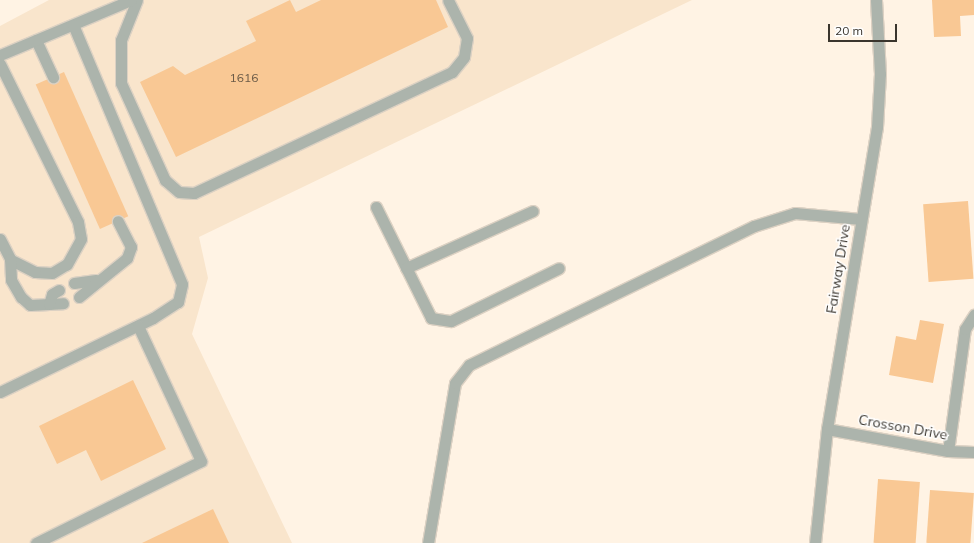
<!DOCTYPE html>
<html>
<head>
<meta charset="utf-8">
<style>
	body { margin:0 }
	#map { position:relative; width:974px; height:543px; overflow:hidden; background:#fff3e4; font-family:Mulish,sans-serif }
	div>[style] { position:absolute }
	.built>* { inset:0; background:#f9e5cc }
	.building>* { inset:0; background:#f9c894; transform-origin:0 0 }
	.roads { filter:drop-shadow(1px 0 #dcd1c3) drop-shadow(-1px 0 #dcd1c3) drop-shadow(0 1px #dcd1c3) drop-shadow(0 -1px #dcd1c3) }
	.service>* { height:11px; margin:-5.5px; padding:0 5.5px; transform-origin:5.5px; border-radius:5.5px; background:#acb4ac }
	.minor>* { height:11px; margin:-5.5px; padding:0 5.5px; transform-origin:5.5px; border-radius:5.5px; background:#acb4ac }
	.tertiary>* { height:11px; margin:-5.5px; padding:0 5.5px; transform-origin:5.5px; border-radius:5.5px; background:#acb4ac }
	span { translate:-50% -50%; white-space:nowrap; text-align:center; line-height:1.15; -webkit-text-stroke:3px #fff; paint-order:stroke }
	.number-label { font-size:12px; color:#6a5a47 }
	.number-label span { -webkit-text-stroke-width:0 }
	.street-label { font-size:14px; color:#3a352d }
	.scale { position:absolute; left:828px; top:24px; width:69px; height:18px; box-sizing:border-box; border:2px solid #3a352d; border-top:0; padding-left:5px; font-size:12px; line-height:14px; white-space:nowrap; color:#3a352d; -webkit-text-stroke:3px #fff; paint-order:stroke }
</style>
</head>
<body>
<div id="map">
	<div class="built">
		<i style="clip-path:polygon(49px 0,692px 0,199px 237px,208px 278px,192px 334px,292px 543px,0 543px,0 26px)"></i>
	</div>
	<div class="building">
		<i style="clip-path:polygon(290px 0,296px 12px,321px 0,436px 0,448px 27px,176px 157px,140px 82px,173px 66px,185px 75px,256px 41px,246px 21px)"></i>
		<i style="clip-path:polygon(932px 0,974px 0,974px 15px,960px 16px,961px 36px,934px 37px)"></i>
		<i style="left:64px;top:72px;width:158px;height:31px;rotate:66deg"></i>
		<i style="left:968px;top:201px;width:78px;height:45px;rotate:86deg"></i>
		<i style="clip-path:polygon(920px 320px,944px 324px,933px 383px,889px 375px,896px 336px,916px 340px)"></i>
		<i style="clip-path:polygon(133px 380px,166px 449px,101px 481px,86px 450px,57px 464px,39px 426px)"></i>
		<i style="left:878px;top:479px;width:42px;height:64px;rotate:4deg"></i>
		<i style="left:930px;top:490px;width:44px;height:53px;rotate:4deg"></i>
		<i style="clip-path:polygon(213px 509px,229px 543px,142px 543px)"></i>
	</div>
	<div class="roads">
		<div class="service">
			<i style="left:137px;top:0;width:43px;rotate:111.8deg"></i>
			<i style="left:121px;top:40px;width:43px;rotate:90deg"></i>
			<i style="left:121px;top:83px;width:107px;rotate:65.6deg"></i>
			<i style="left:165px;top:180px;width:18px;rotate:41deg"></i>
			<i style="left:179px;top:192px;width:15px;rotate:4deg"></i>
			<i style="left:194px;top:193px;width:285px;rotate:-25.1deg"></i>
			<i style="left:452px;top:72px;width:19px;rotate:-51deg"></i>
			<i style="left:464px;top:57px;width:19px;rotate:-81deg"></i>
			<i style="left:467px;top:38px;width:42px;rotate:-116.6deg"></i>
			<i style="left:36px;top:40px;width:41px;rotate:65.3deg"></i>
			<i style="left:0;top:55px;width:142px;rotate:-22.8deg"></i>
			<i style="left:0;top:64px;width:176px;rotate:63.7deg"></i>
			<i style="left:78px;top:222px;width:17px;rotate:80deg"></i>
			<i style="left:81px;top:239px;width:29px;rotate:119deg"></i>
			<i style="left:67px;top:264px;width:17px;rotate:149deg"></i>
			<i style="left:52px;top:273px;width:17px;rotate:-177deg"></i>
			<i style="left:35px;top:272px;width:28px;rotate:-153deg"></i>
			<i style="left:376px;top:207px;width:124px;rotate:63.6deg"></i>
			<i style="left:431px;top:318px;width:20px;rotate:9deg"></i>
			<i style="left:451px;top:321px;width:120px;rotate:-26.1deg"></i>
			<i style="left:0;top:239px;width:22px;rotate:63deg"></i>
			<i style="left:10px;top:259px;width:21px;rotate:87deg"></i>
			<i style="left:11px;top:280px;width:20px;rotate:60deg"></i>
			<i style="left:21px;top:297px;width:12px;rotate:42deg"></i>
			<i style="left:30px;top:305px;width:33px;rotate:-3deg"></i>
			<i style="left:406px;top:268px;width:139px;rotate:-24.2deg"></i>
			<i style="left:74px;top:283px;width:22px;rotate:-8deg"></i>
			<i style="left:79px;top:297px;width:62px;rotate:-39.1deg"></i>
			<i style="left:127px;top:258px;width:12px;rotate:-70deg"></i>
			<i style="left:131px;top:247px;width:29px;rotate:-117deg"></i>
			<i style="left:49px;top:304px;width:10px;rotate:-73deg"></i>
			<i style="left:52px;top:294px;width:8px;rotate:-30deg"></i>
			<i style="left:0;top:392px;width:170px;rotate:-25.8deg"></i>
			<i style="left:153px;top:318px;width:30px;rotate:-33deg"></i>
			<i style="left:178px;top:302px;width:18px;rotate:-77deg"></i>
			<i style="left:182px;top:284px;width:281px;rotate:-112.8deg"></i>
			<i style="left:948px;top:451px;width:123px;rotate:-82.1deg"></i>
			<i style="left:965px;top:329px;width:17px;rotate:-57deg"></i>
			<i style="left:36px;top:543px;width:184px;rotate:-26.4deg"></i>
			<i style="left:201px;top:461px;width:149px;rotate:-115deg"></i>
			<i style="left:428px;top:543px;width:162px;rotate:-80.4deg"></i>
			<i style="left:455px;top:383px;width:23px;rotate:-52deg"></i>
			<i style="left:469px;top:365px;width:317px;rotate:-26deg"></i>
			<i style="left:754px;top:226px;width:43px;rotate:-17.6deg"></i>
			<i style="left:795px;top:213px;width:66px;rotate:5.2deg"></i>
		</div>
		<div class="minor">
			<i style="left:827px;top:429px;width:123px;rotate:10.3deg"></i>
			<i style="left:948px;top:451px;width:26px;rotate:2deg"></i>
		</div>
		<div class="tertiary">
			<i style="left:815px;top:543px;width:115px;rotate:-84deg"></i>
			<i style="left:827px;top:429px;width:306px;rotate:-80.6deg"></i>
			<i style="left:877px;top:127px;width:53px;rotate:-86.8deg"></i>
			<i style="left:880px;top:74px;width:74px;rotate:-93.1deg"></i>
		</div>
	</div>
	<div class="number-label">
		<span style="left:244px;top:78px">1616</span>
	</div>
	<div class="street-label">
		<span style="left:838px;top:269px;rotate:-81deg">Fairway Drive</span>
		<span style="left:903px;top:427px;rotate:10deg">Crosson Drive</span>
	</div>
	<div class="scale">20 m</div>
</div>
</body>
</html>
